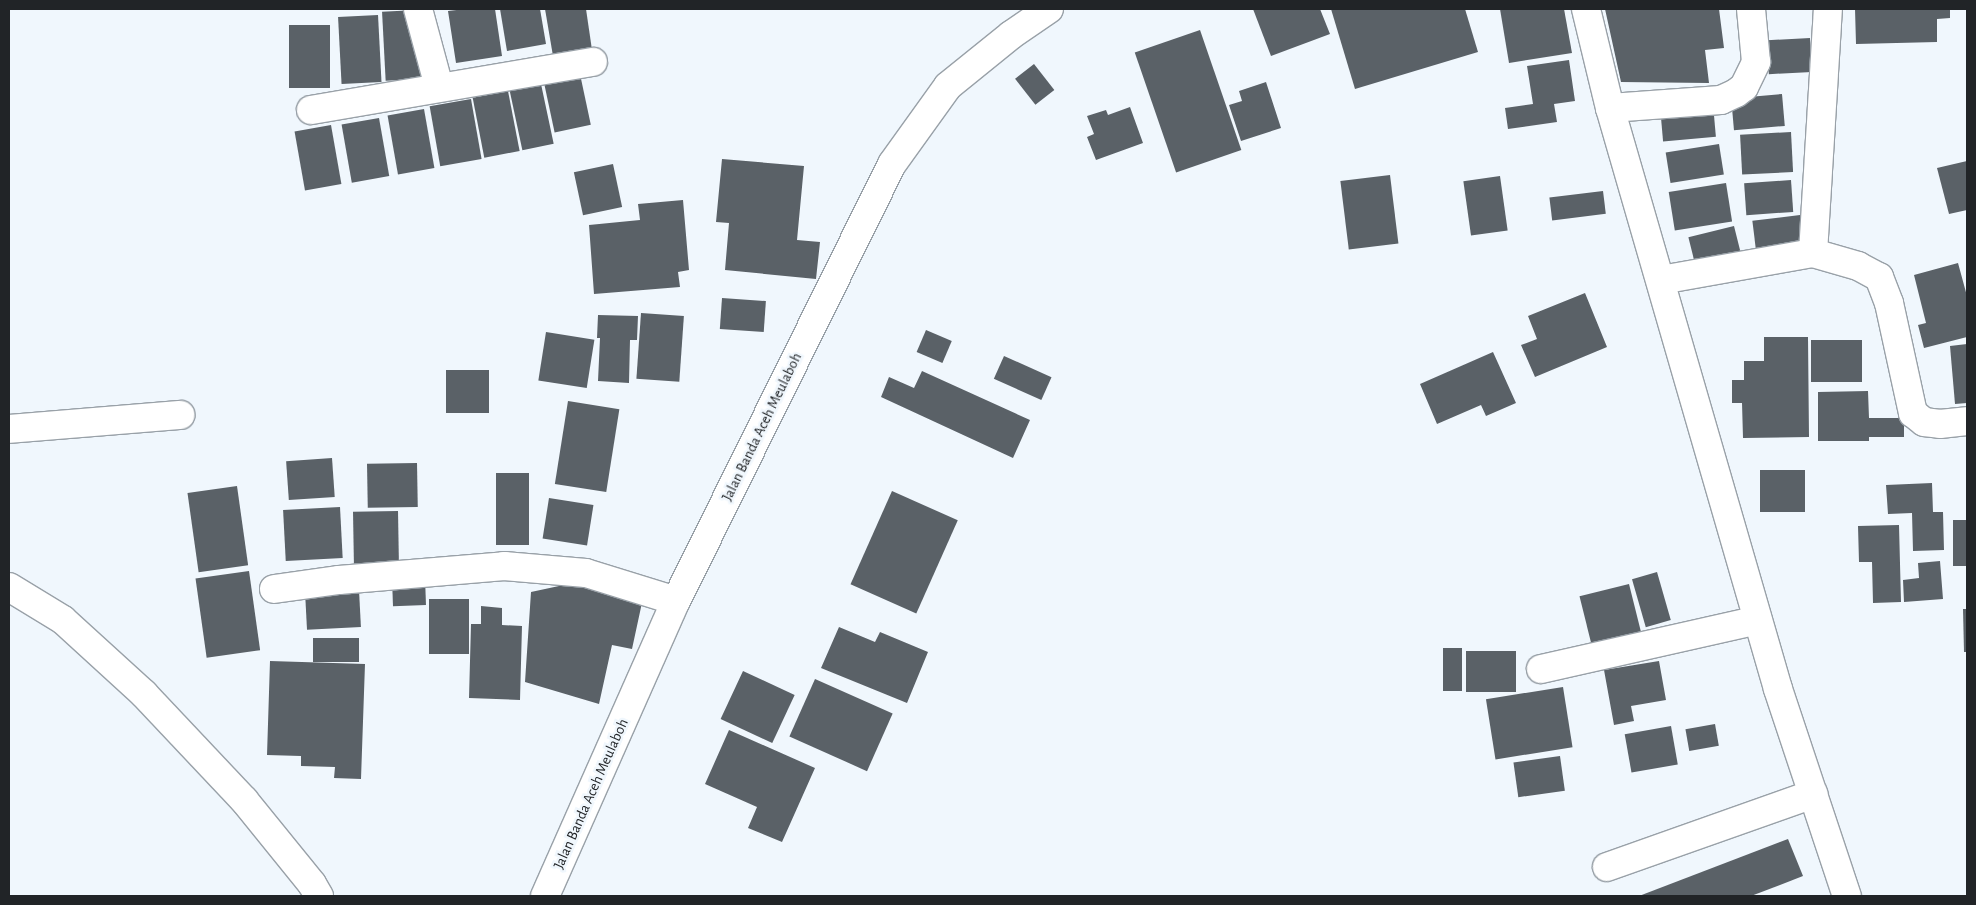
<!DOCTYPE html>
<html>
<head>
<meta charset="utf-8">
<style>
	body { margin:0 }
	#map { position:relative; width:1976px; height:905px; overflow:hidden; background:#f0f7fd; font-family:"Alegreya Sans",sans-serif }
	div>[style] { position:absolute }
	.building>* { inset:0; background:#5a6167; transform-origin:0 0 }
	.roads { filter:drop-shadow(1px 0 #99a1a8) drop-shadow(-1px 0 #99a1a8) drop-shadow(0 1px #99a1a8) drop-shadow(0 -1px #99a1a8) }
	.minor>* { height:28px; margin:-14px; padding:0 14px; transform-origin:14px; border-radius:14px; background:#fff }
	.trunk>* { height:28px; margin:-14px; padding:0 14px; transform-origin:14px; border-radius:14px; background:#fff }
	span { translate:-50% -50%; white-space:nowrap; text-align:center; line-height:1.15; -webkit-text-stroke:5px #f0f7fd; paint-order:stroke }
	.street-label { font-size:15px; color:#212427 }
	.frame { position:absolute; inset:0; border:10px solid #212427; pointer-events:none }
</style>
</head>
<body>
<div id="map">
	<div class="building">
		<i style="clip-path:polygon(465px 9px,495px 9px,502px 56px,456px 63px,448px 11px)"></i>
		<i style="clip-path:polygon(500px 9px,540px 9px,546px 44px,507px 51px)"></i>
		<i style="clip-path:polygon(545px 9px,586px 9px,592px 50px,553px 56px)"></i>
		<i style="clip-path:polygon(1253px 9px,1320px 9px,1330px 34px,1271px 56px)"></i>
		<i style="clip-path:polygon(1331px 9px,1465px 9px,1478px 52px,1355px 89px)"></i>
		<i style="clip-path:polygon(1500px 9px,1564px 9px,1572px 53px,1509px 63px)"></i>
		<i style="clip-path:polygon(1605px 9px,1719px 9px,1724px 48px,1705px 50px,1709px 83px,1621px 82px)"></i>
		<i style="clip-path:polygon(1855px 9px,1950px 9px,1950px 18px,1937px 19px,1937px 42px,1856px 44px)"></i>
		<i style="left:417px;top:10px;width:69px;height:35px;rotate:87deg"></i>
		<i style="left:378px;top:15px;width:67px;height:40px;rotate:87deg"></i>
		<i style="left:289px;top:25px;width:41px;height:63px"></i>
		<i style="left:1200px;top:30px;width:127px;height:69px;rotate:71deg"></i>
		<i style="left:1810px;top:38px;width:34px;height:43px;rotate:87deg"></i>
		<i style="clip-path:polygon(1569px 60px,1575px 101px,1554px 104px,1557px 122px,1508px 129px,1505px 108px,1533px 104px,1527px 66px)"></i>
		<i style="left:1034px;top:64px;width:33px;height:24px;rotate:52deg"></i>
		<i style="left:580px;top:74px;width:52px;height:37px;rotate:78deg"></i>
		<i style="clip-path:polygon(1266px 82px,1281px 128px,1241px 141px,1229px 105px,1242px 101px,1239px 91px)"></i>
		<i style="left:541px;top:84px;width:61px;height:32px;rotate:78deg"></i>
		<i style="left:508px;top:91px;width:61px;height:36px;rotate:79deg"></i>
		<i style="left:1782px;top:94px;width:32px;height:51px;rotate:85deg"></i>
		<i style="left:471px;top:99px;width:61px;height:42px;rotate:80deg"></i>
		<i style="left:1713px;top:104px;width:33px;height:53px;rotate:85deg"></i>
		<i style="clip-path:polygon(1130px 107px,1143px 143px,1096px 160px,1087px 137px,1094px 134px,1087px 116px,1106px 110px,1108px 115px)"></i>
		<i style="left:424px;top:109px;width:60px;height:37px;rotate:80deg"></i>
		<i style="left:379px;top:118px;width:59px;height:38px;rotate:80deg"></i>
		<i style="left:331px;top:125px;width:60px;height:37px;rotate:80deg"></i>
		<i style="left:1791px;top:132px;width:40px;height:51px;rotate:87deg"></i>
		<i style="left:1719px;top:144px;width:31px;height:54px;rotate:81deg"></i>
		<i style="clip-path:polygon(722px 159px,804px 166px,797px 240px,820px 242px,816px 279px,725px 270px,729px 223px,716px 222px)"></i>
		<i style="clip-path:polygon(1967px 161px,1967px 210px,1949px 214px,1937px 168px)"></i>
		<i style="left:613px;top:164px;width:44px;height:40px;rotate:78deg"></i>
		<i style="left:1390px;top:175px;width:69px;height:50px;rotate:83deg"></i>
		<i style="left:1500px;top:176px;width:55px;height:37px;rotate:82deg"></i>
		<i style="left:1791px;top:180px;width:32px;height:47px;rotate:86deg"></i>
		<i style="left:1726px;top:183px;width:39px;height:58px;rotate:81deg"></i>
		<i style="left:1603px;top:191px;width:23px;height:54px;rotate:83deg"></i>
		<i style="clip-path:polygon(683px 200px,689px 270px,678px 272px,680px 287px,594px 294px,589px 225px,640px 220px,638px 204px)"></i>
		<i style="left:1800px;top:215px;width:35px;height:48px;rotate:83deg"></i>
		<i style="left:1734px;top:226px;width:33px;height:47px;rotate:76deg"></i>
		<i style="clip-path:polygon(1958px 263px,1967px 296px,1967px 337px,1924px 348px,1918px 325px,1926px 323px,1914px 275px)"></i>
		<i style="clip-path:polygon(1585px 293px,1607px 347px,1535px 377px,1521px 345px,1537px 339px,1528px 316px)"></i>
		<i style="left:722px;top:298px;width:44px;height:31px;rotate:4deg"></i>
		<i style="left:641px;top:313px;width:43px;height:66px;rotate:4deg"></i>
		<i style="clip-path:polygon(598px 315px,638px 316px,637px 340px,630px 340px,629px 383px,598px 381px,600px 338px,597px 338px)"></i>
		<i style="left:926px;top:330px;width:28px;height:24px;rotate:23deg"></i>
		<i style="left:546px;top:332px;width:49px;height:49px;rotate:9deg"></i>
		<i style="clip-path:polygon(1764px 337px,1808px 337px,1809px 437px,1743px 438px,1742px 403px,1732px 403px,1732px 380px,1744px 380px,1744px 361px,1764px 361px)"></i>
		<i style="left:1862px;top:340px;width:42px;height:51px;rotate:90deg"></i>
		<i style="clip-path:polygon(1967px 344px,1967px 403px,1955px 404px,1950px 346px)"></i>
		<i style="clip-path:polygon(1493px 352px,1516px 403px,1486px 416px,1481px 405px,1437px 424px,1420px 384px)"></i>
		<i style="left:1004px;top:356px;width:52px;height:25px;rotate:24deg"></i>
		<i style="left:446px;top:370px;width:43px;height:43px"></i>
		<i style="clip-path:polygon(922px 371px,1030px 420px,1013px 458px,881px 397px,889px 377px,914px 388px)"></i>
		<i style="clip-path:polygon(1868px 391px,1869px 418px,1904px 418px,1904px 437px,1869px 437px,1869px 441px,1818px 441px,1818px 392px)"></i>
		<i style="left:568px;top:401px;width:52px;height:84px;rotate:9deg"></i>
		<i style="left:332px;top:458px;width:39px;height:46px;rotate:86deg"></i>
		<i style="left:417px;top:463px;width:44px;height:50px;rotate:89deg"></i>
		<i style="left:1760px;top:470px;width:45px;height:42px"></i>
		<i style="left:496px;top:473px;width:33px;height:72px"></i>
		<i style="clip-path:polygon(1932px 483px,1933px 512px,1943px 512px,1944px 550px,1913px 551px,1912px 513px,1888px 514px,1886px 485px)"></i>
		<i style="left:237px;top:486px;width:80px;height:50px;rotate:82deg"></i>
		<i style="left:892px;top:491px;width:72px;height:102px;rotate:24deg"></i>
		<i style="left:549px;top:498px;width:45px;height:41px;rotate:9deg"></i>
		<i style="left:340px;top:507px;width:51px;height:57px;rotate:87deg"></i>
		<i style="left:398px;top:511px;width:52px;height:45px;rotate:89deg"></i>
		<i style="left:1953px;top:520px;width:14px;height:46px"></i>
		<i style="clip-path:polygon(1899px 525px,1901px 602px,1873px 603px,1872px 562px,1859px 562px,1858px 526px)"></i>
		<i style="clip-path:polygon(1940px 561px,1943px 599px,1904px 602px,1903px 580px,1919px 578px,1918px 563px)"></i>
		<i style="left:249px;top:571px;width:80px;height:54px;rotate:82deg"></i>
		<i style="left:1657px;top:572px;width:50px;height:26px;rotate:74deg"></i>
		<i style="left:425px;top:577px;width:28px;height:33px;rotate:88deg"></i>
		<i style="clip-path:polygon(573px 583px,643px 598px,632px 649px,612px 645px,599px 704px,525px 682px,531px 592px)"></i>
		<i style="left:1629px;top:584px;width:55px;height:51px;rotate:76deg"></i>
		<i style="left:359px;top:590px;width:37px;height:54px;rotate:87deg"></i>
		<i style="left:429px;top:599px;width:40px;height:55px"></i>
		<i style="clip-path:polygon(481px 606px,502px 608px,502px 625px,522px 626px,520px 700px,469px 698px,471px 624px,481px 624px)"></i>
		<i style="clip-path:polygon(1963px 609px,1967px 609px,1967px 652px,1964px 652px)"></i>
		<i style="clip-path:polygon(839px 627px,875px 642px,880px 632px,928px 652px,907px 703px,821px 668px)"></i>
		<i style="left:313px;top:638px;width:46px;height:24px"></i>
		<i style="left:1443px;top:648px;width:19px;height:43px"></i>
		<i style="left:1466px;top:651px;width:50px;height:41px"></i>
		<i style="clip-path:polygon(270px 661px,365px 664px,361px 779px,334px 778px,335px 767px,301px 766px,301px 756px,267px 755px)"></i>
		<i style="clip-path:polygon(1659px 661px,1666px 700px,1631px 706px,1634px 721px,1614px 725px,1604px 670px)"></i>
		<i style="left:743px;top:671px;width:57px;height:53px;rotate:25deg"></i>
		<i style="left:815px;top:679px;width:85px;height:63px;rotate:24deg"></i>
		<i style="left:1563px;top:687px;width:61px;height:78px;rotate:81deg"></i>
		<i style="left:1715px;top:724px;width:22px;height:30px;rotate:80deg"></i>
		<i style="left:1671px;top:726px;width:39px;height:47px;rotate:80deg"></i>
		<i style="clip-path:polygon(729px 730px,815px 768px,782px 842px,748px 828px,757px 807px,705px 784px)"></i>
		<i style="left:1560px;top:756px;width:35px;height:47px;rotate:82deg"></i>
		<i style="clip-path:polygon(1788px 839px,1803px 876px,1780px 885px,1751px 896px,1639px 896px)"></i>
	</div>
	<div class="roads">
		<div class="minor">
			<i style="left:418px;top:9px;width:81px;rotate:74.9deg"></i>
			<i style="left:1586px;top:9px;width:102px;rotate:76.4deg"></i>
			<i style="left:1610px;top:108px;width:605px;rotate:73.87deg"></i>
			<i style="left:1778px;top:689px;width:218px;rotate:71.6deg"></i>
			<i style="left:1610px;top:108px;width:111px;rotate:-4.1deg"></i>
			<i style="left:1721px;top:100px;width:17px;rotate:-25deg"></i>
			<i style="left:1736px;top:93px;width:10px;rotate:-37deg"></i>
			<i style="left:1744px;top:87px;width:28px;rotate:-64deg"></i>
			<i style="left:1756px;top:62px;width:53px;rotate:-95.4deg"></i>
			<i style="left:311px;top:110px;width:286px;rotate:-9.7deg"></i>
			<i style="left:1813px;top:253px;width:244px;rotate:-86.5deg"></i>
			<i style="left:1661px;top:280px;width:154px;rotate:-10.1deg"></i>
			<i style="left:1813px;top:253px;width:47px;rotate:16.1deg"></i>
			<i style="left:1858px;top:266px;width:24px;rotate:28deg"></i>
			<i style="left:1879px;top:277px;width:28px;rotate:69deg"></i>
			<i style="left:1889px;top:303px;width:113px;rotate:77.7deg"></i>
			<i style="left:1913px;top:413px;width:14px;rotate:39deg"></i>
			<i style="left:1924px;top:422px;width:16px;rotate:7deg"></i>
			<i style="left:1940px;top:424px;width:27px;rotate:-6deg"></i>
			<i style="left:9px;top:429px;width:172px;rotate:-4.7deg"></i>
			<i style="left:9px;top:587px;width:63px;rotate:31.4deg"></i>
			<i style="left:63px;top:620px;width:110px;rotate:42.4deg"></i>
			<i style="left:144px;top:694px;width:146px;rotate:46.7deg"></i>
			<i style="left:244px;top:800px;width:108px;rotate:51deg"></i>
			<i style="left:312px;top:884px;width:14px;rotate:60deg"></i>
			<i style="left:274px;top:589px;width:66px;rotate:-7.9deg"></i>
			<i style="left:339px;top:580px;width:166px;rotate:-4.8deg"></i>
			<i style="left:504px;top:566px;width:82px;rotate:4.9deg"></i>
			<i style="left:586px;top:573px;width:94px;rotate:17.3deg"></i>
			<i style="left:1541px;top:669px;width:222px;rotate:-12.7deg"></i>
			<i style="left:1607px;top:867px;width:219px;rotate:-19.5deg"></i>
		</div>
		<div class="trunk">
			<i style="left:545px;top:896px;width:323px;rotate:-66.1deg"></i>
			<i style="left:676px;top:601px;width:487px;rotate:-63.7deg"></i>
			<i style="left:892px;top:164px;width:96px;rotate:-54.3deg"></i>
			<i style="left:948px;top:86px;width:81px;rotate:-39deg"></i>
			<i style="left:1011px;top:35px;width:46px;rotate:-34.4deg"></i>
		</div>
	</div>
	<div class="street-label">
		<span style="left:762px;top:427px;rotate:-64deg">Jalan Banda Aceh Meulaboh</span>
		<span style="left:591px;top:794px;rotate:-66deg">Jalan Banda Aceh Meulaboh</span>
	</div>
	<div class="frame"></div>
</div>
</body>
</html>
